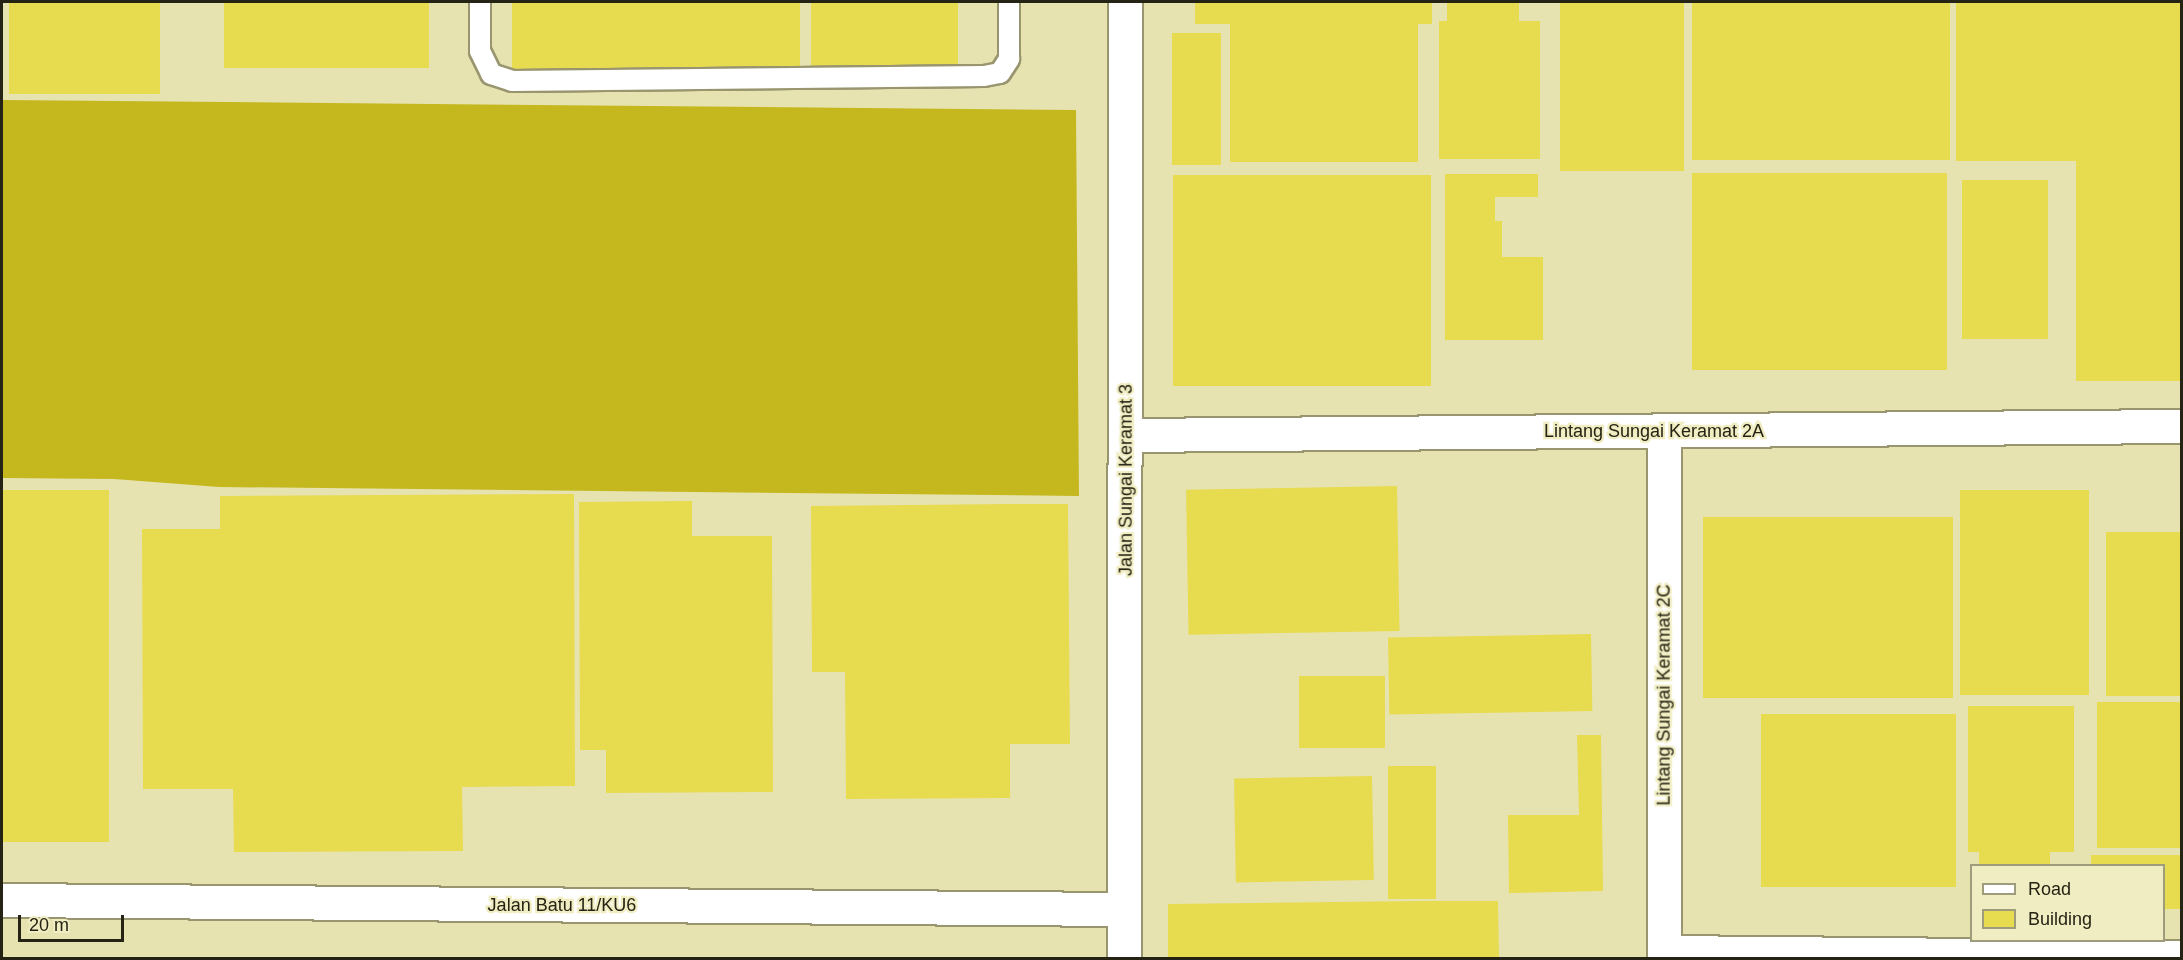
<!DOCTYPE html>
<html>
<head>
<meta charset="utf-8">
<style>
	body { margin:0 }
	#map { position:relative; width:2183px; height:960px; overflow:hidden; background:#f0edc2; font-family:Arial,sans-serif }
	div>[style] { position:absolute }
	.built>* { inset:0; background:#e7e3b1 }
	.forest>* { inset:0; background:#c5b81f }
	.building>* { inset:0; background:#e7db50; transform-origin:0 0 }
	.roads { filter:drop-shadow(2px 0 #99966f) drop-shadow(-2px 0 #99966f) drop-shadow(0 2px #99966f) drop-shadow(0 -2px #99966f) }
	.service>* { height:20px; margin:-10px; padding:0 10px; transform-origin:10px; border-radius:10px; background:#fff }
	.minor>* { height:33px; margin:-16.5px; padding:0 16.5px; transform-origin:16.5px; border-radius:16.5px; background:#fff }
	span { translate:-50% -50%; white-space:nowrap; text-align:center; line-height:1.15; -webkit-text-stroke:4.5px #f0edc2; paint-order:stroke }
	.street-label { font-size:18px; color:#252314 }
	.frame { position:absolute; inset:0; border:3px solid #252314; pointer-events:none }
	.legend { position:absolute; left:1970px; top:864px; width:195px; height:78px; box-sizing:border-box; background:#f0edc2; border:2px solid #9f9c7c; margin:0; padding:8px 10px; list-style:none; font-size:18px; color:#252314 }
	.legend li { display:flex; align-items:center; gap:12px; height:30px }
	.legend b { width:30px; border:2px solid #9f9c7c }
	.scale { position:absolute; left:18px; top:915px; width:106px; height:27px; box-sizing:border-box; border:3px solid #252314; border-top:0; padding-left:8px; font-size:18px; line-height:21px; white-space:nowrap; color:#252314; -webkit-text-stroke:4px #f0edc2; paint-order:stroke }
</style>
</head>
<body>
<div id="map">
	<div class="built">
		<i style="clip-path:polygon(evenodd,2px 2px,2181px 2px,2181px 958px,2px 958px,2px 2px,1972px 866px,2164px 866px,2164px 940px,1972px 940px,1972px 866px)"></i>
	</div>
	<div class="forest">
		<i style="clip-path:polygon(2px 100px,1076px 110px,1079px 496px,219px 487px,114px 479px,2px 478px)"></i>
	</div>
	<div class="building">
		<i style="left:9px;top:2px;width:151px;height:92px"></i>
		<i style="left:224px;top:2px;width:205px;height:66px"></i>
		<i style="left:512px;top:2px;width:288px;height:72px"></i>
		<i style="left:811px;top:2px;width:147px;height:65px"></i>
		<i style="clip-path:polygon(1195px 2px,1432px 2px,1432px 24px,1418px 24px,1418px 162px,1230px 162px,1230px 24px,1195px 24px)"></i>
		<i style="clip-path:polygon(1447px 2px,1519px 2px,1519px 21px,1540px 21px,1540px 159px,1439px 159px,1439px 21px,1447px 21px)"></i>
		<i style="left:1560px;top:2px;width:124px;height:169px"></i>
		<i style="left:1692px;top:2px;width:258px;height:158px"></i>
		<i style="clip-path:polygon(1956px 2px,2182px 2px,2182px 381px,2076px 381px,2076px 161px,1956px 161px)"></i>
		<i style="left:1172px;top:33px;width:49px;height:132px"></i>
		<i style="left:1692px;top:173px;width:255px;height:197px"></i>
		<i style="clip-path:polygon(1445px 174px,1538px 174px,1538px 197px,1495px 197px,1495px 221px,1502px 221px,1502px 257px,1543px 257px,1543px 340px,1445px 340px)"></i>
		<i style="left:1173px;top:175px;width:258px;height:211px"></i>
		<i style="left:1962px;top:180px;width:86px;height:159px"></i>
		<i style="left:1397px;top:486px;width:145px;height:211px;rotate:89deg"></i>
		<i style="left:109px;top:490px;width:352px;height:107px;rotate:90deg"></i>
		<i style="left:1960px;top:490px;width:129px;height:205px"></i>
		<i style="clip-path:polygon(574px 494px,575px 786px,462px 787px,463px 851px,234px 852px,233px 789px,143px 789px,142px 529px,220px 529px,220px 496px)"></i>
		<i style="clip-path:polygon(692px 501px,692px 536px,772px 536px,773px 792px,606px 793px,606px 750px,580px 750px,579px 502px)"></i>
		<i style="clip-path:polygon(1008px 504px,1068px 504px,1070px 744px,1010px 744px,1010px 798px,846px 799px,845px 672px,812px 672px,811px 506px)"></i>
		<i style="left:1703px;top:517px;width:250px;height:181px"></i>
		<i style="left:2106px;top:532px;width:76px;height:164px"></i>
		<i style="left:1591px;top:634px;width:77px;height:203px;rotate:89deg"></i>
		<i style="left:1385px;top:676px;width:72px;height:86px;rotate:90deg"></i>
		<i style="left:2097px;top:702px;width:85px;height:146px"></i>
		<i style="clip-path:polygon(1968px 706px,2074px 706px,2074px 852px,2050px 852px,2050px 866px,1979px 866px,1979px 852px,1968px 852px)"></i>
		<i style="left:1761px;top:714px;width:195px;height:173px"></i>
		<i style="clip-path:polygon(1577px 735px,1601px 735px,1603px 891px,1509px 893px,1508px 815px,1579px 815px)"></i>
		<i style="left:1388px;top:766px;width:48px;height:133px"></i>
		<i style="left:1372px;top:776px;width:104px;height:138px;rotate:89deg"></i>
		<i style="clip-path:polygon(2091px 855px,2182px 855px,2182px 909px,2164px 909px,2164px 866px,2091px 866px)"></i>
		<i style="clip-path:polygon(1423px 901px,1498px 901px,1499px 958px,1168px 958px,1168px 904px)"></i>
	</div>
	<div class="roads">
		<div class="service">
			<i style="left:480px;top:2px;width:49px;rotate:90deg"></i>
			<i style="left:480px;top:51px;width:25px;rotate:64deg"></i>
			<i style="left:491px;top:74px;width:22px;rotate:18deg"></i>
			<i style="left:512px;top:81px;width:472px;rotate:-0.6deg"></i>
			<i style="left:984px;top:76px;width:16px;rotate:-11deg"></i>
			<i style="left:1000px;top:73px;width:17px;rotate:-57deg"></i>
			<i style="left:1009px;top:59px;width:57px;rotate:-90deg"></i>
		</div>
		<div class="minor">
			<i style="left:1664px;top:431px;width:527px;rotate:90deg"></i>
			<i style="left:1127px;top:435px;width:1055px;rotate:-0.49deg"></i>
			<i style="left:2px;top:900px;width:1121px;rotate:0.46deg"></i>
			<i style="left:1664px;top:952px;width:518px;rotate:0.55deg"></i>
			<i style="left:1124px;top:958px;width:956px;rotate:-89.94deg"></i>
		</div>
	</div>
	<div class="street-label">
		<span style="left:1654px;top:431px">Lintang Sungai Keramat 2A</span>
		<span style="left:1126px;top:480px;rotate:-90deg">Jalan Sungai Keramat 3</span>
		<span style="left:1664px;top:695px;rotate:-90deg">Lintang Sungai Keramat 2C</span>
		<span style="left:562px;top:905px">Jalan Batu 11/KU6</span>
	</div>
	<div class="frame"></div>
	<ul class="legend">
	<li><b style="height:8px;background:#fff"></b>Road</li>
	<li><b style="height:16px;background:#e7db50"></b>Building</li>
	</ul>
	<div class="scale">20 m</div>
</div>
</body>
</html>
